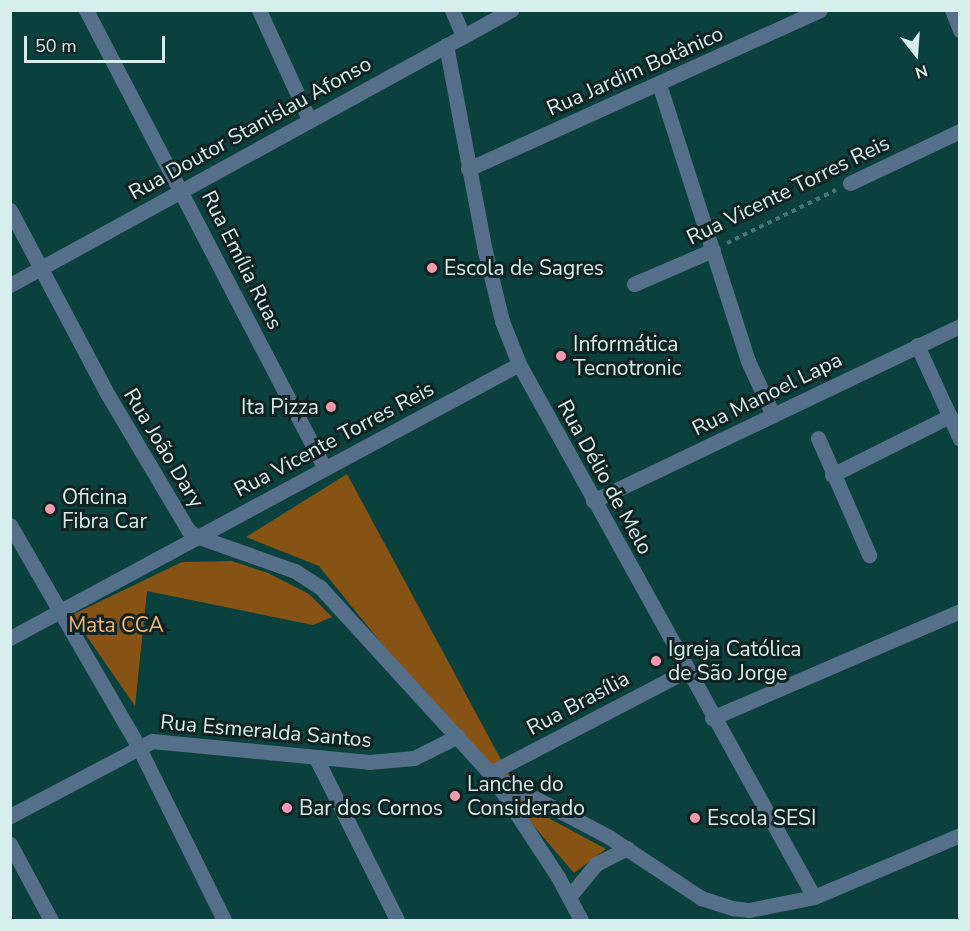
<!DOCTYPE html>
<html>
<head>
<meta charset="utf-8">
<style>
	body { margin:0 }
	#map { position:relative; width:970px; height:931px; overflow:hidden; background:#0a413c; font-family:"Nunito Sans",sans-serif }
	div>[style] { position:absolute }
	.green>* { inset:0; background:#865315 }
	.path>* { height:4px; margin-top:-2px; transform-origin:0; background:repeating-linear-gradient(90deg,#477571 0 4.5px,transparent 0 9px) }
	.minor>* { height:15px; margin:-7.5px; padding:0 7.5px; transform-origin:7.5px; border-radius:7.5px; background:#546f87 }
	.dots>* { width:16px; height:16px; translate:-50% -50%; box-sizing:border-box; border:3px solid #0e2321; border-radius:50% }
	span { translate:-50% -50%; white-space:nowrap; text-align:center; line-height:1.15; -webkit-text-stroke:6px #0e2321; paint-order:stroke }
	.street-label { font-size:21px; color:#d6efec }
	.poi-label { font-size:21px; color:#d6efec }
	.left { translate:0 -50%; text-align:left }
	.right { translate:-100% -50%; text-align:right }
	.park-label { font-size:21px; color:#f4b370 }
	.frame { position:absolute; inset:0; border:12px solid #d6efec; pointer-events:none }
	.north { position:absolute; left:886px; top:24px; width:60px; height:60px; -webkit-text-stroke:4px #0e2321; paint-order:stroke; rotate:163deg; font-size:16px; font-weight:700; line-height:24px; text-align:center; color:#d6efec }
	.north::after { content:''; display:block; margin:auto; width:21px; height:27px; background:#d6efec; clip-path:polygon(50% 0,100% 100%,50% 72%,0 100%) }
	.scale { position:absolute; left:24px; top:36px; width:141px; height:27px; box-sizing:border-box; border:3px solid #d6efec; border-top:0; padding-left:8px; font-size:18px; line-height:21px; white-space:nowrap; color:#d6efec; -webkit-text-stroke:4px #0e2321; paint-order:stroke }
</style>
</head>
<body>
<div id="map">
	<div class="green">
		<i style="clip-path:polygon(347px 474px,526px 806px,606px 849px,574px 873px,453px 732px,319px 566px,246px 537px)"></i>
		<i style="clip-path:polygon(232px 561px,268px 573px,309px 594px,332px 617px,313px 625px,147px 591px,135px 706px,72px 615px,182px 562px)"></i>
	</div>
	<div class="path">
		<i style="left:727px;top:243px;width:121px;rotate:-25.9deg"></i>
	</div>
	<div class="minor">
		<i style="left:86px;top:10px;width:515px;rotate:62.49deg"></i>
		<i style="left:259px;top:10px;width:120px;rotate:65.4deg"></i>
		<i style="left:452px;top:10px;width:26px;rotate:67deg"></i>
		<i style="left:952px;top:10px;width:22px;rotate:68deg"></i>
		<i style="left:446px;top:45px;width:210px;rotate:79.3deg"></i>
		<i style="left:485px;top:251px;width:72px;rotate:76.3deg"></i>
		<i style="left:502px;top:321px;width:46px;rotate:68.4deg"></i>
		<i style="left:519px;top:364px;width:609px;rotate:61.04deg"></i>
		<i style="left:659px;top:84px;width:291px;rotate:72.2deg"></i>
		<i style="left:748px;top:361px;width:60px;rotate:65.2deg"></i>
		<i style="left:468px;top:169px;width:386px;rotate:-24.3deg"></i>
		<i style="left:850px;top:183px;width:122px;rotate:-25.3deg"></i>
		<i style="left:10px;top:210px;width:209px;rotate:62.1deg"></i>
		<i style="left:108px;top:395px;width:157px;rotate:59.3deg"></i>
		<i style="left:188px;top:530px;width:10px;rotate:37deg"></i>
		<i style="left:196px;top:536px;width:105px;rotate:19.5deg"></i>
		<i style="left:295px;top:571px;width:30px;rotate:33deg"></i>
		<i style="left:320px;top:587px;width:252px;rotate:47.6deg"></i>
		<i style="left:490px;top:773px;width:124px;rotate:56.8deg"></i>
		<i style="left:558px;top:877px;width:49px;rotate:61.9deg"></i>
		<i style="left:634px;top:284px;width:86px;rotate:-23.3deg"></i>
		<i style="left:10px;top:285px;width:572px;rotate:-28.76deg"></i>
		<i style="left:917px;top:345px;width:103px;rotate:65.4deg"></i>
		<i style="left:818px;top:438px;width:128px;rotate:66.4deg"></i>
		<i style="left:832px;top:475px;width:132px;rotate:-26.6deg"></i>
		<i style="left:593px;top:501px;width:407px;rotate:-25.5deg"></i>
		<i style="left:10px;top:525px;width:255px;rotate:59.9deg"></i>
		<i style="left:138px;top:746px;width:194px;rotate:63.7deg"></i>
		<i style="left:10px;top:638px;width:578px;rotate:-28.29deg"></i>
		<i style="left:712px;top:718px;width:270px;rotate:-23.3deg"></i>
		<i style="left:316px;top:758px;width:181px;rotate:63.4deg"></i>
		<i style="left:490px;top:773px;width:221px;rotate:-27.5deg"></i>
		<i style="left:493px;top:776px;width:131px;rotate:27.7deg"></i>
		<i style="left:609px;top:837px;width:110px;rotate:33.5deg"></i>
		<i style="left:701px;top:898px;width:33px;rotate:18deg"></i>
		<i style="left:732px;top:908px;width:17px;rotate:7deg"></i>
		<i style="left:749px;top:910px;width:66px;rotate:-11.3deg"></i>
		<i style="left:814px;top:897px;width:159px;rotate:-23deg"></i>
		<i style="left:10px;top:816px;width:161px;rotate:-27.8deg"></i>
		<i style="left:152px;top:741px;width:218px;rotate:5.5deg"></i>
		<i style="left:369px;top:762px;width:45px;rotate:-5.1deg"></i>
		<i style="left:414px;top:758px;width:49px;rotate:-26.6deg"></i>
		<i style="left:10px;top:844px;width:86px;rotate:61.7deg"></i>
		<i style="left:569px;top:897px;width:43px;rotate:-50.7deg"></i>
		<i style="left:596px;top:864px;width:35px;rotate:-27deg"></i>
	</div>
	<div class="dots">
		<i style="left:432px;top:268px;background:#f29aad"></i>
		<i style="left:561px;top:356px;background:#f29aad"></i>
		<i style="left:331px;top:407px;background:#f29aad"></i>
		<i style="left:50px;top:509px;background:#f29aad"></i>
		<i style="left:656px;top:661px;background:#f29aad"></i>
		<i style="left:455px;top:796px;background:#f29aad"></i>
		<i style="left:287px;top:808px;background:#f29aad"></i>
		<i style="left:695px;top:818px;background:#f29aad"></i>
	</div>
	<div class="street-label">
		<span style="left:635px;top:71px;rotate:-24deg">Rua Jardim Botânico</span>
		<span style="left:250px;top:128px;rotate:-29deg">Rua Doutor Stanislau Afonso</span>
		<span style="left:788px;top:190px;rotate:-26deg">Rua Vicente Torres Reis</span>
		<span style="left:242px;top:260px;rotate:63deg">Rua Emília Ruas</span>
		<span style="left:767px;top:394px;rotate:-26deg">Rua Manoel Lapa</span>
		<span style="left:334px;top:439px;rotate:-28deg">Rua Vicente Torres Reis</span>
		<span style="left:164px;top:448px;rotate:59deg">Rua João Dary</span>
		<span style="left:605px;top:477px;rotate:61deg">Rua Délio de Melo</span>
		<span style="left:578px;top:703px;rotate:-28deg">Rua Brasília</span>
		<span style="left:266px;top:731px;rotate:5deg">Rua Esmeralda Santos</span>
	</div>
	<div class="poi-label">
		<span class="left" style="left:444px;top:268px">Escola de Sagres</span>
		<span class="left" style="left:573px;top:356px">Informática<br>Tecnotronic</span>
		<span class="right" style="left:319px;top:407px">Ita Pizza</span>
		<span class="left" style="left:62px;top:509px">Oficina<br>Fibra Car</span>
		<span class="left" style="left:668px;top:661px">Igreja Católica<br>de São Jorge</span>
		<span class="left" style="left:467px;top:796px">Lanche do<br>Considerado</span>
		<span class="left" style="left:299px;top:808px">Bar dos Cornos</span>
		<span class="left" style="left:707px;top:818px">Escola SESI</span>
	</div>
	<div class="park-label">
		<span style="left:116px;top:625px">Mata CCA</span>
	</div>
	<div class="frame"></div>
	<div class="north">N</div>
	<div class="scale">50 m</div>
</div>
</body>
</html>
